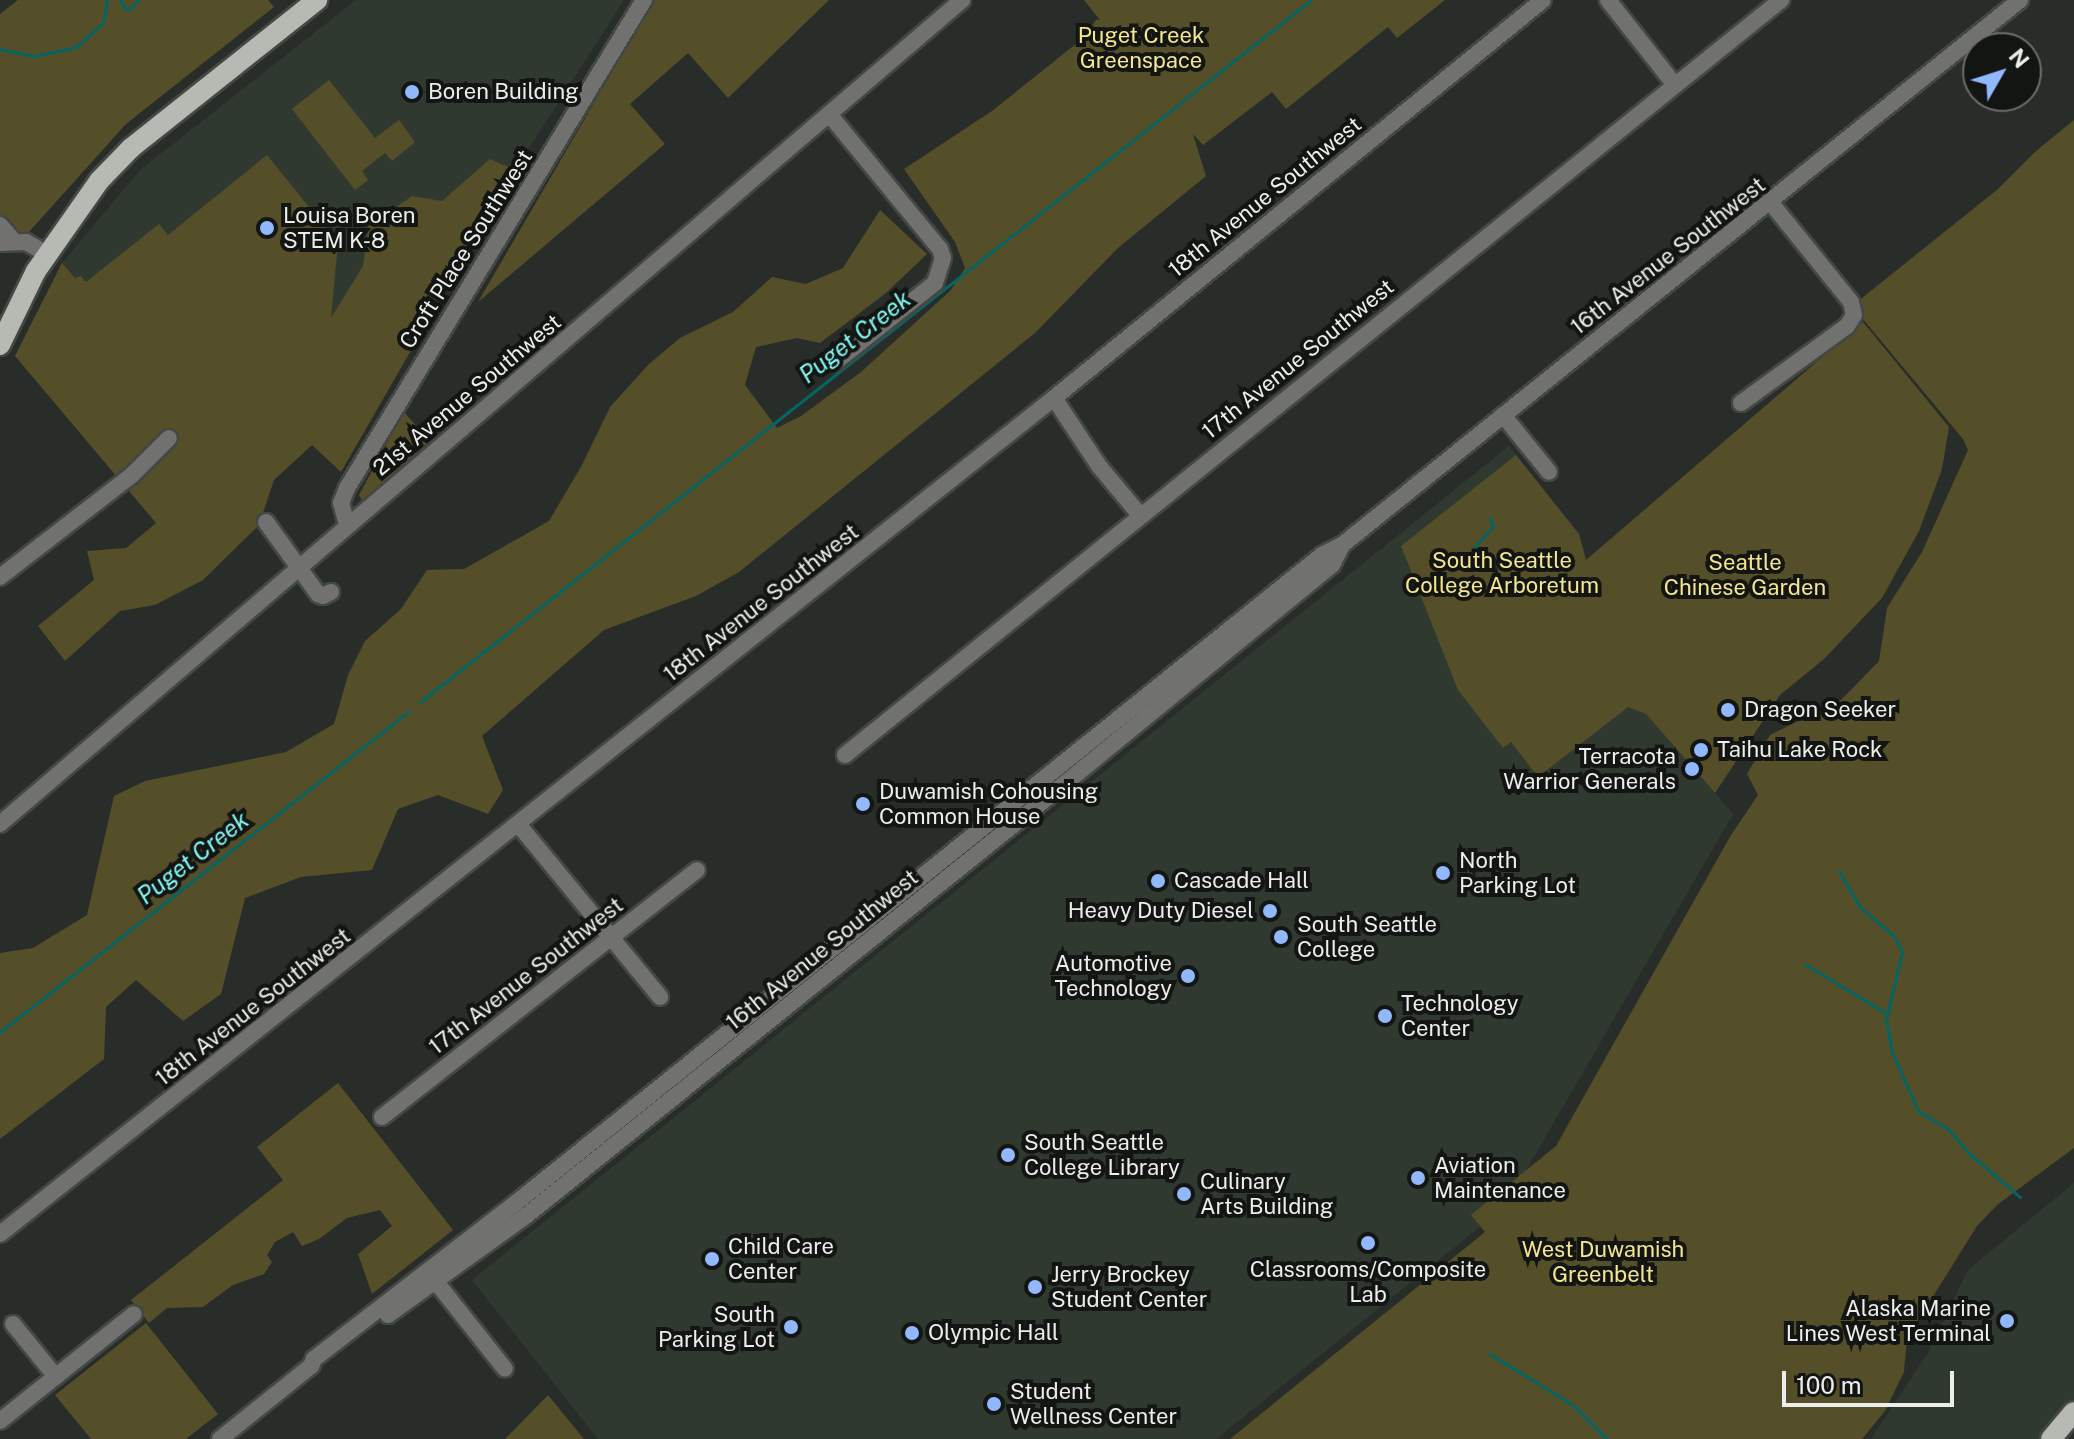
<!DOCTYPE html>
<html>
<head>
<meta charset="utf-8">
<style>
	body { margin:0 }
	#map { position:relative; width:2074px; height:1439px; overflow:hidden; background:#292d29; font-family:"Public Sans",sans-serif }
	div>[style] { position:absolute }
	.built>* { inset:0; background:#303930 }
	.green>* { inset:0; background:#544e29 }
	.stream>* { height:3px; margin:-1.5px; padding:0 1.5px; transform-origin:1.5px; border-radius:1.5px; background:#056563 }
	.roads { filter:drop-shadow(2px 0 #444844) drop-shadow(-2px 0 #444844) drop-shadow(0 2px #444844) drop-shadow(0 -2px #444844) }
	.minor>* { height:16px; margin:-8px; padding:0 8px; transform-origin:8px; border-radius:8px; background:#717270 }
	.major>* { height:20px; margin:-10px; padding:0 10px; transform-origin:10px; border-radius:10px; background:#b7b9b3 }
	.dots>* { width:22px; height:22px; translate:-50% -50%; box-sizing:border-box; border:4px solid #131513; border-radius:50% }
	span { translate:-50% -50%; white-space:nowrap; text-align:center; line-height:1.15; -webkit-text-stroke:8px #131513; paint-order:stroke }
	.park-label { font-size:22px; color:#f5e690 }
	.poi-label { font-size:22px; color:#ebeeeb }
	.left { translate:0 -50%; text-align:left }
	.right { translate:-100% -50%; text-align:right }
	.street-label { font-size:22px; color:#ebeeeb }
	.water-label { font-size:24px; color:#81f7f2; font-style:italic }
	.north { position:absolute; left:1962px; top:32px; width:80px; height:80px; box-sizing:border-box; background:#131513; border:2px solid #696c69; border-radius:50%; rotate:51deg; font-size:22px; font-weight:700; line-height:32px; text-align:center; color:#ebeeeb }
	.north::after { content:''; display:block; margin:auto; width:28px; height:36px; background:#91b8fd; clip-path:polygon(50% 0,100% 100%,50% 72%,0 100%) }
	.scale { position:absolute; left:1782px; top:1371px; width:172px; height:36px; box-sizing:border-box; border:4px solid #ebeeeb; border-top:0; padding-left:10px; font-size:24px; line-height:28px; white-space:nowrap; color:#ebeeeb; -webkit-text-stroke:6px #131513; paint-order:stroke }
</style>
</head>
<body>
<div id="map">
	<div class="built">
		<i style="clip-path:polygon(356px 0,624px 0,515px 170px,188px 439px,15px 356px,62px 263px,140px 170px)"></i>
		<i style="clip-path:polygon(1509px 446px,1579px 534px,1628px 707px,1646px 714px,1733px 814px,1514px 1191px,1482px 1225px,1216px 1439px,598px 1439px,472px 1280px)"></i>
		<i style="clip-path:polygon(2074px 1183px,2074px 1411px,2051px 1439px,1871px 1439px,1929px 1351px,1968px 1270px)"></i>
	</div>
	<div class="green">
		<i style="clip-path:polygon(18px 0,268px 0,274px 7px,126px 124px,28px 233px,16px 236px,0 217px,0 14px)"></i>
		<i style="clip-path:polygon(654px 0,829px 0,728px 98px,688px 53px,630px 104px,665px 144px,478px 302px)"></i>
		<i style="clip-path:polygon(1084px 0,1445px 0,1397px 38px,1388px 27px,1286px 109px,1272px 92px,1203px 145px,1193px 134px,1206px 176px,1118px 248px,1035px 333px,739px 572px,696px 596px,604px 630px,482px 736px,503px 790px,488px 814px,438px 795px,398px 809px,372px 870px,301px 877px,245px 898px,221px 994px,183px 1021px,136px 980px,106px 1007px,104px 1059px,0 1139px,0 953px,33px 948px,87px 915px,114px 796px,145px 781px,286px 752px,334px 724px,348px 675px,365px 641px,401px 609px,427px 570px,464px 569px,549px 521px,582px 465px,610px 407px,649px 364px,680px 338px,733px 312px,772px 277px,806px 284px,843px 268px,880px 210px,927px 254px,886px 293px,820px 343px,797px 338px,756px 347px,745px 385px,777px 428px,801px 416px,861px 372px,951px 290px,965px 268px,955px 242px,904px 169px,992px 111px,1082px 39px,1096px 20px,1100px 20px)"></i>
		<i style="clip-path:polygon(329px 80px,375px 138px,399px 120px,415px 142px,392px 161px,385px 153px,362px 171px,368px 180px,355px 190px,292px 109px)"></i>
		<i style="clip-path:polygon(2074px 120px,2074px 1148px,1997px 1205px,1977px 1226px,1907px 1338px,1904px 1372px,1885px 1411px,1862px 1439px,1230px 1439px,1485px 1232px,1471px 1215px,1556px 1146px,1731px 835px,1758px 795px,1747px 774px,1770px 735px,1841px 700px,1879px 661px,1887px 608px,1922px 552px,1968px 450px,1963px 439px,1852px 306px,1998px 189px,2036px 151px)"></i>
		<i style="clip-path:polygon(267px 155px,338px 243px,331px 318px,363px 266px,368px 227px,412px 196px,442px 201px,490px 159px,515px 170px,341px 472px,312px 445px,274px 480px,259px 525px,203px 580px,155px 605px,120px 611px,65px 661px,38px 626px,94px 580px,87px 551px,126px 548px,156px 523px,15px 356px,62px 263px,75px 278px,81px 276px,86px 282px,159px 224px,168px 235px)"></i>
		<i style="clip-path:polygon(1863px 322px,1949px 427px,1942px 469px,1919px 531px,1882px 598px,1824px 659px,1780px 695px,1715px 793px,1646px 714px,1628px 707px,1538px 777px,1511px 742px,1503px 748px,1458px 690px,1401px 546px,1516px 455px,1579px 534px,1586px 560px)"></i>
		<i style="clip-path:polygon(404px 412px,430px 441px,362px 501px,359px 495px)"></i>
		<i style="clip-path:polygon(338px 1083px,453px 1230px,372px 1294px,358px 1254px,392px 1226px,380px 1210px,347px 1218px,319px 1239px,302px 1246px,293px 1232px,275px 1242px,267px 1255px,272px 1262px,264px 1274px,233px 1285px,203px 1307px,167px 1308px,149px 1323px,131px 1300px,283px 1180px,257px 1147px)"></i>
		<i style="clip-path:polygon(146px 1323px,218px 1414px,186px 1439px,91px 1439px,55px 1395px)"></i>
		<i style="clip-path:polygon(548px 1395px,584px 1439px,505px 1439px)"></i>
	</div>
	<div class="stream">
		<i style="left:120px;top:0;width:10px;rotate:61deg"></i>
		<i style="left:125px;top:9px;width:5px"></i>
		<i style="left:130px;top:9px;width:12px;rotate:-48deg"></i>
		<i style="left:0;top:49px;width:35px;rotate:12deg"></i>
		<i style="left:34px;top:56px;width:43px;rotate:-12.1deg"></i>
		<i style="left:76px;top:47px;width:36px;rotate:-42deg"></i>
		<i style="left:103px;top:23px;width:23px;rotate:-80deg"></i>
		<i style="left:1475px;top:546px;width:27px;rotate:-48deg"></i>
		<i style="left:1493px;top:526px;width:8px;rotate:-113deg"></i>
		<i style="left:420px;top:702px;width:1134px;rotate:-38.23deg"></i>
		<i style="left:1839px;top:871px;width:42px;rotate:59.7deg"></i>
		<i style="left:1860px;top:907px;width:45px;rotate:40.5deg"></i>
		<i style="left:1894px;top:936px;width:18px;rotate:63deg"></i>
		<i style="left:1902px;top:952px;width:69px;rotate:103.4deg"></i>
		<i style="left:1886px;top:1019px;width:34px;rotate:80deg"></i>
		<i style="left:1892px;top:1052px;width:64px;rotate:66.2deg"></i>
		<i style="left:1918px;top:1111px;width:35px;rotate:31deg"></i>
		<i style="left:1948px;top:1129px;width:33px;rotate:49deg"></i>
		<i style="left:1970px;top:1154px;width:66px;rotate:40.7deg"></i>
		<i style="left:1805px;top:964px;width:95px;rotate:31.2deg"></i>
		<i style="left:0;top:1032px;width:519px;rotate:-38.11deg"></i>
		<i style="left:1490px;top:1354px;width:97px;rotate:31.6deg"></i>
		<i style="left:1573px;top:1405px;width:48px;rotate:45deg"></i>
	</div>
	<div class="roads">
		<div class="minor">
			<i style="left:1608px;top:0;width:108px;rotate:51.8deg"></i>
			<i style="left:829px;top:114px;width:175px;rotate:50.6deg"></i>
			<i style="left:940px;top:249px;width:9px;rotate:72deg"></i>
			<i style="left:943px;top:258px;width:26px;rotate:108deg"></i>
			<i style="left:935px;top:283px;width:129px;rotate:141.6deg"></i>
			<i style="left:0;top:225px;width:21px;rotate:49deg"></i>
			<i style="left:0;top:243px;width:26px;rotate:-2deg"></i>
			<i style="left:26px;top:242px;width:24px;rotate:30deg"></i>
			<i style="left:1054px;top:398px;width:82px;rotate:56.5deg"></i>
			<i style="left:1099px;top:466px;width:62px;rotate:50.2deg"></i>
			<i style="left:1741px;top:403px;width:131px;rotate:-36deg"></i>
			<i style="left:1847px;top:326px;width:13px;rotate:-58deg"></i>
			<i style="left:1854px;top:315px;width:13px;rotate:-103deg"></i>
			<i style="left:1851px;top:302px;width:127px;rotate:-128.9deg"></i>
			<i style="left:1503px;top:415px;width:73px;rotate:51.1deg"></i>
			<i style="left:266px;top:522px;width:89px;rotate:54.2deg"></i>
			<i style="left:318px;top:594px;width:5px;rotate:22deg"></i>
			<i style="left:323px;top:596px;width:9px;rotate:-27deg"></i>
			<i style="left:347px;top:525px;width:23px;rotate:-105deg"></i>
			<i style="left:341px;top:503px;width:16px;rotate:-68deg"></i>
			<i style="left:347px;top:488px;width:571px;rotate:-58.68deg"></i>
			<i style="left:0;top:577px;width:167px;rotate:-37.7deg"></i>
			<i style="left:132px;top:475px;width:52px;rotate:-45deg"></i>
			<i style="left:845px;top:755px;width:1203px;rotate:-38.89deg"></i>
			<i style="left:0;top:824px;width:1267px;rotate:-40.58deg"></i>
			<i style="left:518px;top:824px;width:224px;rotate:50.6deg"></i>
			<i style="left:382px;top:1117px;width:400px;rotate:-38.1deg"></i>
			<i style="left:0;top:1234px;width:1345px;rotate:-38.42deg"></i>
			<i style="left:1054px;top:398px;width:630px;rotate:-39.14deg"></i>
			<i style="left:429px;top:1273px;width:122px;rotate:51.6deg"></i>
			<i style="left:388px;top:1315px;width:171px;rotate:-35.7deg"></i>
			<i style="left:527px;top:1215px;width:673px;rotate:-38.73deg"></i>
			<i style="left:1052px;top:794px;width:362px;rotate:-39.3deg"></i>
			<i style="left:1332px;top:565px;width:22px;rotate:-63deg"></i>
			<i style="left:13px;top:1324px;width:68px;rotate:50.9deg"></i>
			<i style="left:0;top:1421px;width:171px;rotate:-38.6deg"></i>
			<i style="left:220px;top:1439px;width:117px;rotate:-38.7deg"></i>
			<i style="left:311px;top:1366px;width:8px;rotate:-67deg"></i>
			<i style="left:314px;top:1359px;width:257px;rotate:-37.7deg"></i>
			<i style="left:517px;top:1202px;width:1033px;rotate:-38.79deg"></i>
			<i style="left:1322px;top:555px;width:22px;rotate:-27deg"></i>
			<i style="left:1342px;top:545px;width:870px;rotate:-38.79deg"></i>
		</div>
		<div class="major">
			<i style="left:0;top:345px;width:82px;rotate:-64.1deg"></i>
			<i style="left:36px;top:271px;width:110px;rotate:-55deg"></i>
			<i style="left:99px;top:181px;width:46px;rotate:-45.9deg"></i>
			<i style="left:131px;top:148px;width:238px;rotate:-38.5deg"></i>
			<i style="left:2051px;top:1439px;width:35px;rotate:-50deg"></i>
		</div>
	</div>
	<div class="dots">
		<i style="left:412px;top:92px;background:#91b8fd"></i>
		<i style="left:267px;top:228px;background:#91b8fd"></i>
		<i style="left:1728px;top:710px;background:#91b8fd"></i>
		<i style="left:1701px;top:750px;background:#91b8fd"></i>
		<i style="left:1692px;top:769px;background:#91b8fd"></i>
		<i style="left:863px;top:804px;background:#91b8fd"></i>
		<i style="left:1443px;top:873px;background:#91b8fd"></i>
		<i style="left:1158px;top:881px;background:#91b8fd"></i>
		<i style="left:1270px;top:911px;background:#91b8fd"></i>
		<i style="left:1281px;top:937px;background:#91b8fd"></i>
		<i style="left:1188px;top:976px;background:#91b8fd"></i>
		<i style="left:1385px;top:1016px;background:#91b8fd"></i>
		<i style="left:1008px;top:1155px;background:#91b8fd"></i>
		<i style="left:1418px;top:1178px;background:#91b8fd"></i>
		<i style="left:1184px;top:1194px;background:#91b8fd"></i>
		<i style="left:1368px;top:1243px;background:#91b8fd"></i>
		<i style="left:712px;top:1259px;background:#91b8fd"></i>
		<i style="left:1035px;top:1287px;background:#91b8fd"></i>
		<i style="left:2007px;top:1321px;background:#91b8fd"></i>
		<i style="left:791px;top:1327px;background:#91b8fd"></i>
		<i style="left:912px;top:1333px;background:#91b8fd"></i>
		<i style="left:994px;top:1404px;background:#91b8fd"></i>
	</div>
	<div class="park-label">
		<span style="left:1141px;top:48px">Puget Creek<br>Greenspace</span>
		<span style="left:1502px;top:573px">South Seattle<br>College Arboretum</span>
		<span style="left:1745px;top:575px">Seattle<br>Chinese Garden</span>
		<span style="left:1603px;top:1262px">West Duwamish<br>Greenbelt</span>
	</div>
	<div class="poi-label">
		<span class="left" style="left:428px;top:92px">Boren Building</span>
		<span class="left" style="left:283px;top:228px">Louisa Boren<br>STEM K-8</span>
		<span class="left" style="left:1744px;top:710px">Dragon Seeker</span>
		<span class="left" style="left:1717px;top:750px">Taihu Lake Rock</span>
		<span class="right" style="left:1676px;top:769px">Terracota<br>Warrior Generals</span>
		<span class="left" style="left:879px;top:804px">Duwamish Cohousing<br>Common House</span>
		<span class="left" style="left:1459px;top:873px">North<br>Parking Lot</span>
		<span class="left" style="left:1174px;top:881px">Cascade Hall</span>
		<span class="right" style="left:1254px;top:911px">Heavy Duty Diesel</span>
		<span class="left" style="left:1297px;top:937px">South Seattle<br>College</span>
		<span class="right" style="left:1172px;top:976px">Automotive<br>Technology</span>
		<span class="left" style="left:1401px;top:1016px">Technology<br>Center</span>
		<span class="left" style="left:1024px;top:1155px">South Seattle<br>College Library</span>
		<span class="left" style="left:1434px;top:1178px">Aviation<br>Maintenance</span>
		<span class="left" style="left:1200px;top:1194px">Culinary<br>Arts Building</span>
		<span class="left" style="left:728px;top:1259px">Child Care<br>Center</span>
		<span style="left:1368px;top:1282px">Classrooms/Composite<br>Lab</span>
		<span class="left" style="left:1051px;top:1287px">Jerry Brockey<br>Student Center</span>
		<span class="right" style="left:1991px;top:1321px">Alaska Marine<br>Lines West Terminal</span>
		<span class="right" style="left:775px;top:1327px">South<br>Parking Lot</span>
		<span class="left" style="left:928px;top:1333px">Olympic Hall</span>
		<span class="left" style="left:1010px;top:1404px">Student<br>Wellness Center</span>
	</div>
	<div class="street-label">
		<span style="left:1265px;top:197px;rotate:-39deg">18th Avenue Southwest</span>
		<span style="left:466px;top:249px;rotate:-58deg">Croft Place Southwest</span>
		<span style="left:1668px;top:256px;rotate:-38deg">16th Avenue Southwest</span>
		<span style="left:1298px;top:359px;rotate:-39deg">17th Avenue Southwest</span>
		<span style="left:467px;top:395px;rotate:-40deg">21st Avenue Southwest</span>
		<span style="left:761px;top:603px;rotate:-38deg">18th Avenue Southwest</span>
		<span style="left:822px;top:950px;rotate:-39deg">16th Avenue Southwest</span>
		<span style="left:526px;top:976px;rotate:-38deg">17th Avenue Southwest</span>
		<span style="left:253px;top:1007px;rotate:-38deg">18th Avenue Southwest</span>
	</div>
	<div class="water-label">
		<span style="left:855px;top:337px;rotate:-38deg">Puget Creek</span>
		<span style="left:193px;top:858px;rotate:-38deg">Puget Creek</span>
	</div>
	<div class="north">N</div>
	<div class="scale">100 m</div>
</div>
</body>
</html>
